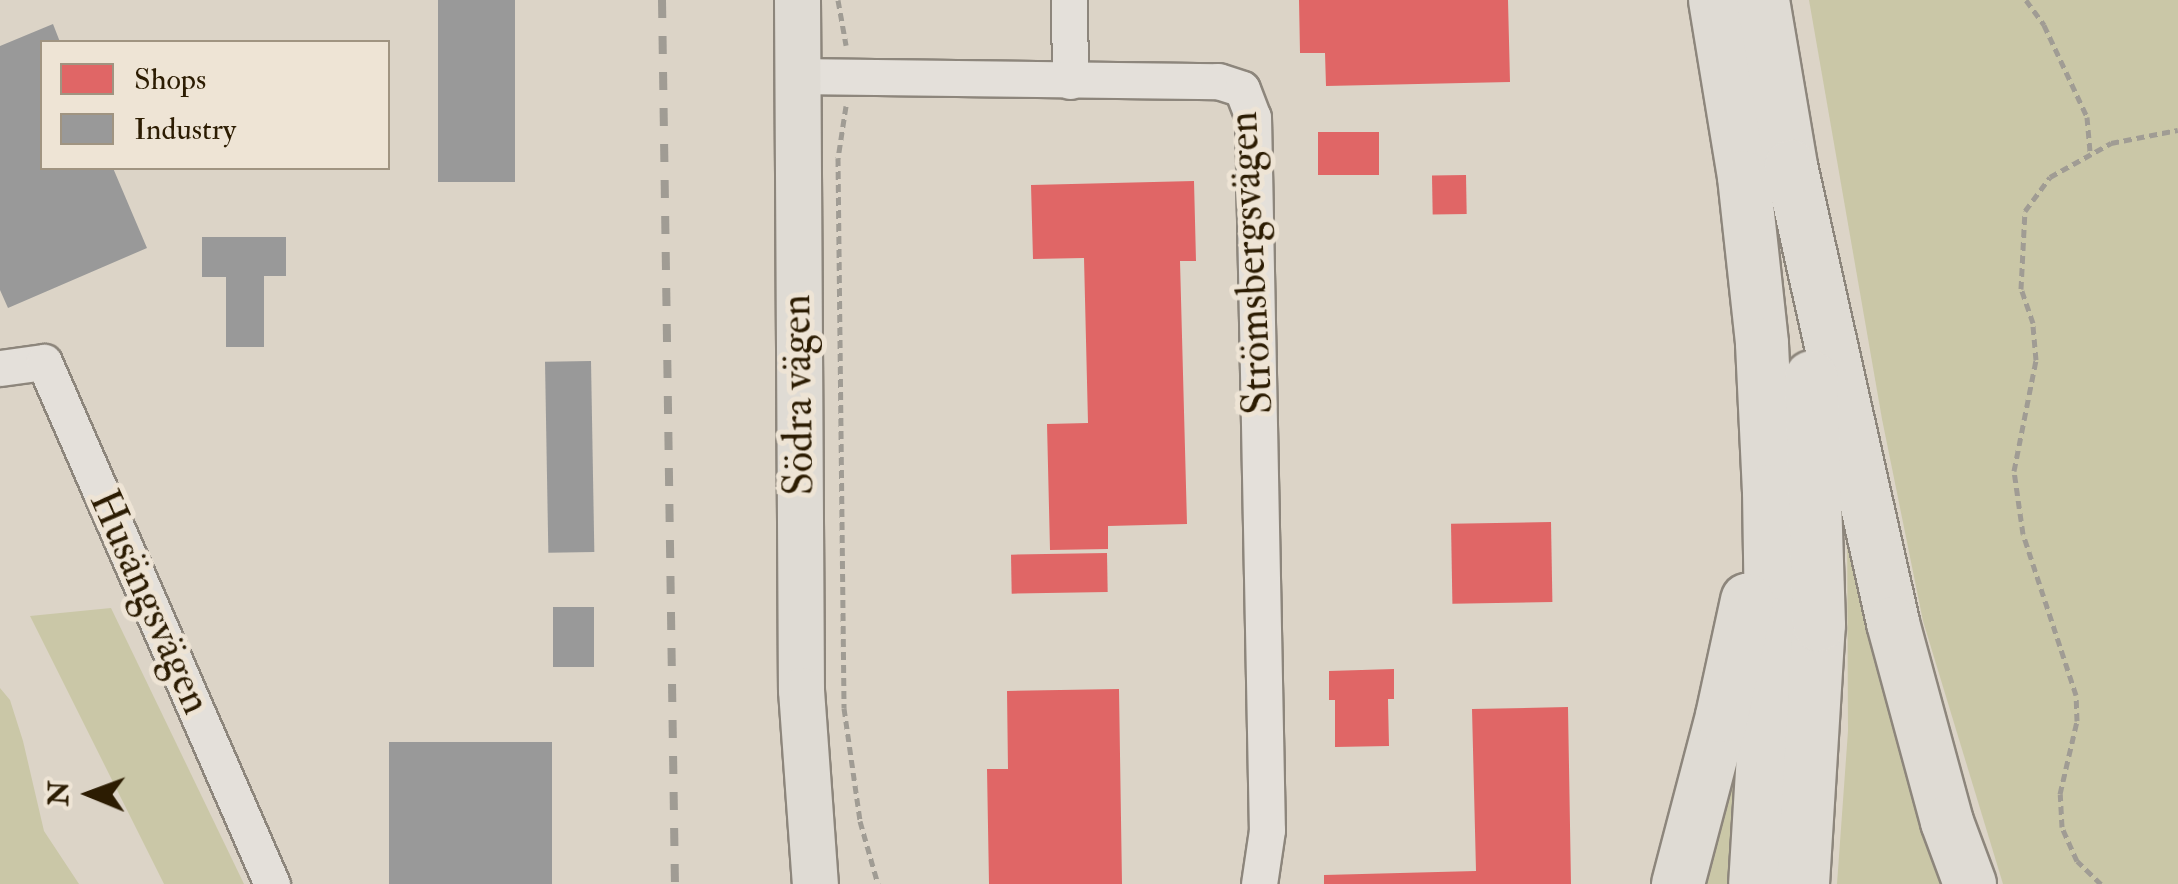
<!DOCTYPE html>
<html>
<head>
<meta charset="utf-8">
<style>
	body { margin:0 }
	#map { position:relative; width:2178px; height:884px; overflow:hidden; background:#dcd4c7; font-family:"IM FELL Double Pica",serif }
	div>[style] { position:absolute }
	.green>* { inset:0; background:#cac7a7 }
	.shops>* { inset:0; background:#e06666; transform-origin:0 0 }
	.industry>* { inset:0; background:#999; transform-origin:0 0 }
	.path>* { height:5px; margin-top:-2.5px; transform-origin:0; background:repeating-linear-gradient(90deg,#a09c94 0 8px,transparent 0 13px) }
	.roads { filter:drop-shadow(2px 0 #8d867c) drop-shadow(-2px 0 #8d867c) drop-shadow(0 2px #8d867c) drop-shadow(0 -2px #8d867c) }
	.minor>* { height:35px; margin:-17.5px; padding:0 17.5px; transform-origin:17.5px; border-radius:17.5px; background:#e4e0da }
	.major>* { height:45px; margin:-22.5px; padding:0 22.5px; transform-origin:22.5px; border-radius:22.5px; background:#dfdbd4 }
	.highway>* { height:52px; margin:-26px; padding:0 26px; transform-origin:26px; border-radius:26px; background:#dfdbd4 }
	.rail>* { height:8px; margin-top:-4px; transform-origin:0; background:repeating-linear-gradient(90deg,#a09c94 0 18px,transparent 0 36px) }
	span { translate:-50% -50%; white-space:nowrap; text-align:center; line-height:1.15; -webkit-text-stroke:10px #eee4d5; paint-order:stroke }
	.street-label { font-size:42px; color:#2c1c02 }
	.legend { position:absolute; left:40px; top:40px; width:350px; height:130px; box-sizing:border-box; background:#eee4d5; border:2px solid #a09481; margin:0; padding:12px 18px; list-style:none; font-size:30px; color:#2c1c02 }
	.legend li { display:flex; align-items:center; gap:20px; height:50px }
	.legend b { width:50px; border:2px solid #a09481 }
	.north { position:absolute; left:40px; top:744px; width:100px; height:100px; -webkit-text-stroke:8px #eee4d5; paint-order:stroke; rotate:271deg; font-size:28px; font-weight:700; line-height:40px; text-align:center; color:#2c1c02 }
	.north::after { content:''; display:block; margin:auto; width:35px; height:45px; background:#2c1c02; clip-path:polygon(50% 0,100% 100%,50% 72%,0 100%) }
</style>
</head>
<body>
<div id="map">
	<div class="green">
		<i style="clip-path:polygon(1809px 0,2178px 0,2178px 884px,2003px 884px,1923px 621px,1882px 419px)"></i>
		<i style="clip-path:polygon(1847px 511px,1950px 884px,1837px 884px,1848px 731px)"></i>
		<i style="clip-path:polygon(111px 608px,244px 884px,164px 884px,30px 616px)"></i>
		<i style="clip-path:polygon(0 688px,10px 700px,23px 741px,44px 831px,79px 884px,0 884px)"></i>
		<i style="clip-path:polygon(1740px 719px,1734px 884px,1696px 884px)"></i>
	</div>
	<div class="shops">
		<i style="clip-path:polygon(1299px 0,1508px 0,1510px 82px,1326px 86px,1325px 53px,1300px 53px)"></i>
		<i style="left:1379px;top:132px;width:43px;height:61px;rotate:90deg"></i>
		<i style="left:1466px;top:175px;width:39px;height:34px;rotate:89deg"></i>
		<i style="clip-path:polygon(1194px 181px,1196px 261px,1180px 261px,1187px 524px,1108px 526px,1108px 549px,1050px 550px,1047px 424px,1088px 423px,1084px 258px,1033px 259px,1031px 185px)"></i>
		<i style="left:1551px;top:522px;width:80px;height:100px;rotate:89deg"></i>
		<i style="left:1107px;top:553px;width:39px;height:96px;rotate:89deg"></i>
		<i style="clip-path:polygon(1394px 669px,1394px 699px,1388px 699px,1389px 746px,1335px 747px,1335px 700px,1329px 700px,1329px 671px)"></i>
		<i style="clip-path:polygon(1119px 689px,1122px 884px,989px 884px,987px 769px,1008px 769px,1007px 691px)"></i>
		<i style="clip-path:polygon(1568px 707px,1571px 884px,1324px 884px,1324px 875px,1476px 871px,1472px 709px)"></i>
	</div>
	<div class="industry">
		<i style="left:438px;top:0;width:77px;height:182px"></i>
		<i style="clip-path:polygon(53px 24px,60px 42px,42px 42px,42px 168px,113px 168px,147px 248px,8px 308px,0 290px,0 46px)"></i>
		<i style="clip-path:polygon(202px 237px,286px 237px,286px 276px,264px 276px,264px 347px,226px 347px,226px 277px,202px 277px)"></i>
		<i style="left:591px;top:361px;width:191px;height:46px;rotate:89deg"></i>
		<i style="left:594px;top:607px;width:60px;height:41px;rotate:90deg"></i>
		<i style="left:552px;top:742px;width:142px;height:163px;rotate:90deg"></i>
	</div>
	<div class="path">
		<i style="left:838px;top:0;width:46px;rotate:79.9deg"></i>
		<i style="left:2026px;top:0;width:31px;rotate:54deg"></i>
		<i style="left:2044px;top:25px;width:102px;rotate:64.9deg"></i>
		<i style="left:2087px;top:117px;width:38px;rotate:85deg"></i>
		<i style="left:846px;top:106px;width:53px;rotate:98.7deg"></i>
		<i style="left:838px;top:158px;width:550px;rotate:89.37deg"></i>
		<i style="left:844px;top:708px;width:114px;rotate:81.9deg"></i>
		<i style="left:860px;top:821px;width:66px;rotate:74.1deg"></i>
		<i style="left:2101px;top:884px;width:33px;rotate:-136deg"></i>
		<i style="left:2077px;top:861px;width:37px;rotate:-114deg"></i>
		<i style="left:2062px;top:827px;width:33px;rotate:-93deg"></i>
		<i style="left:2060px;top:794px;width:75px;rotate:-76.9deg"></i>
		<i style="left:2077px;top:721px;width:26px;rotate:-92deg"></i>
		<i style="left:2076px;top:695px;width:169px;rotate:-108.2deg"></i>
		<i style="left:2023px;top:534px;width:64px;rotate:-98.1deg"></i>
		<i style="left:2014px;top:471px;width:113px;rotate:-78.8deg"></i>
		<i style="left:2036px;top:360px;width:37px;rotate:-95deg"></i>
		<i style="left:2033px;top:323px;width:36px;rotate:-109deg"></i>
		<i style="left:2021px;top:289px;width:78px;rotate:-87.1deg"></i>
		<i style="left:2025px;top:211px;width:42px;rotate:-53.7deg"></i>
		<i style="left:2050px;top:177px;width:70px;rotate:-29.1deg"></i>
		<i style="left:2111px;top:143px;width:68px;rotate:-11deg"></i>
	</div>
	<div class="roads">
		<div class="minor">
			<i style="left:1069px;top:0;width:81px;rotate:89.3deg"></i>
			<i style="left:795px;top:76px;width:423px;rotate:0.7deg"></i>
			<i style="left:1218px;top:81px;width:25px;rotate:18deg"></i>
			<i style="left:1242px;top:89px;width:30px;rotate:69deg"></i>
			<i style="left:1253px;top:117px;width:713px;rotate:88.88deg"></i>
			<i style="left:1267px;top:830px;width:55px;rotate:98.4deg"></i>
			<i style="left:0;top:368px;width:44px;rotate:-7.8deg"></i>
			<i style="left:44px;top:362px;width:570px;rotate:66.41deg"></i>
		</div>
		<div class="major">
			<i style="left:797px;top:0;width:690px;rotate:89.67deg"></i>
			<i style="left:801px;top:690px;width:195px;rotate:85.9deg"></i>
		</div>
		<div class="highway">
			<i style="left:1715px;top:0;width:179px;rotate:80.7deg"></i>
			<i style="left:1744px;top:177px;width:168px;rotate:83.8deg"></i>
			<i style="left:1762px;top:344px;width:147px;rotate:87.3deg"></i>
			<i style="left:1769px;top:491px;width:133px;rotate:89.1deg"></i>
			<i style="left:1771px;top:624px;width:260px;rotate:93.5deg"></i>
			<i style="left:1763px;top:0;width:168px;rotate:80.4deg"></i>
			<i style="left:1791px;top:166px;width:468px;rotate:77.4deg"></i>
			<i style="left:1893px;top:623px;width:206px;rotate:74.8deg"></i>
			<i style="left:1947px;top:822px;width:66px;rotate:69.6deg"></i>
			<i style="left:1678px;top:884px;width:174px;rotate:-75.3deg"></i>
			<i style="left:1722px;top:716px;width:119px;rotate:-77.8deg"></i>
			<i style="left:1803px;top:884px;width:259px;rotate:-86.5deg"></i>
			<i style="left:1819px;top:625px;width:248px;rotate:-91.8deg"></i>
		</div>
	</div>
	<div class="rail">
		<i style="left:662px;top:0;width:884px;rotate:89.16deg"></i>
	</div>
	<div class="street-label">
		<span style="left:1251px;top:263px;rotate:-93deg">Strömsbergsvägen</span>
		<span style="left:798px;top:395px;rotate:-91deg">Södra vägen</span>
		<span style="left:150px;top:602px;rotate:66deg">Husängsvägen</span>
	</div>
	<ul class="legend">
	<li><b style="height:28px;background:#e06666"></b>Shops</li>
	<li><b style="height:28px;background:#999"></b>Industry</li>
	</ul>
	<div class="north">N</div>
</div>
</body>
</html>
